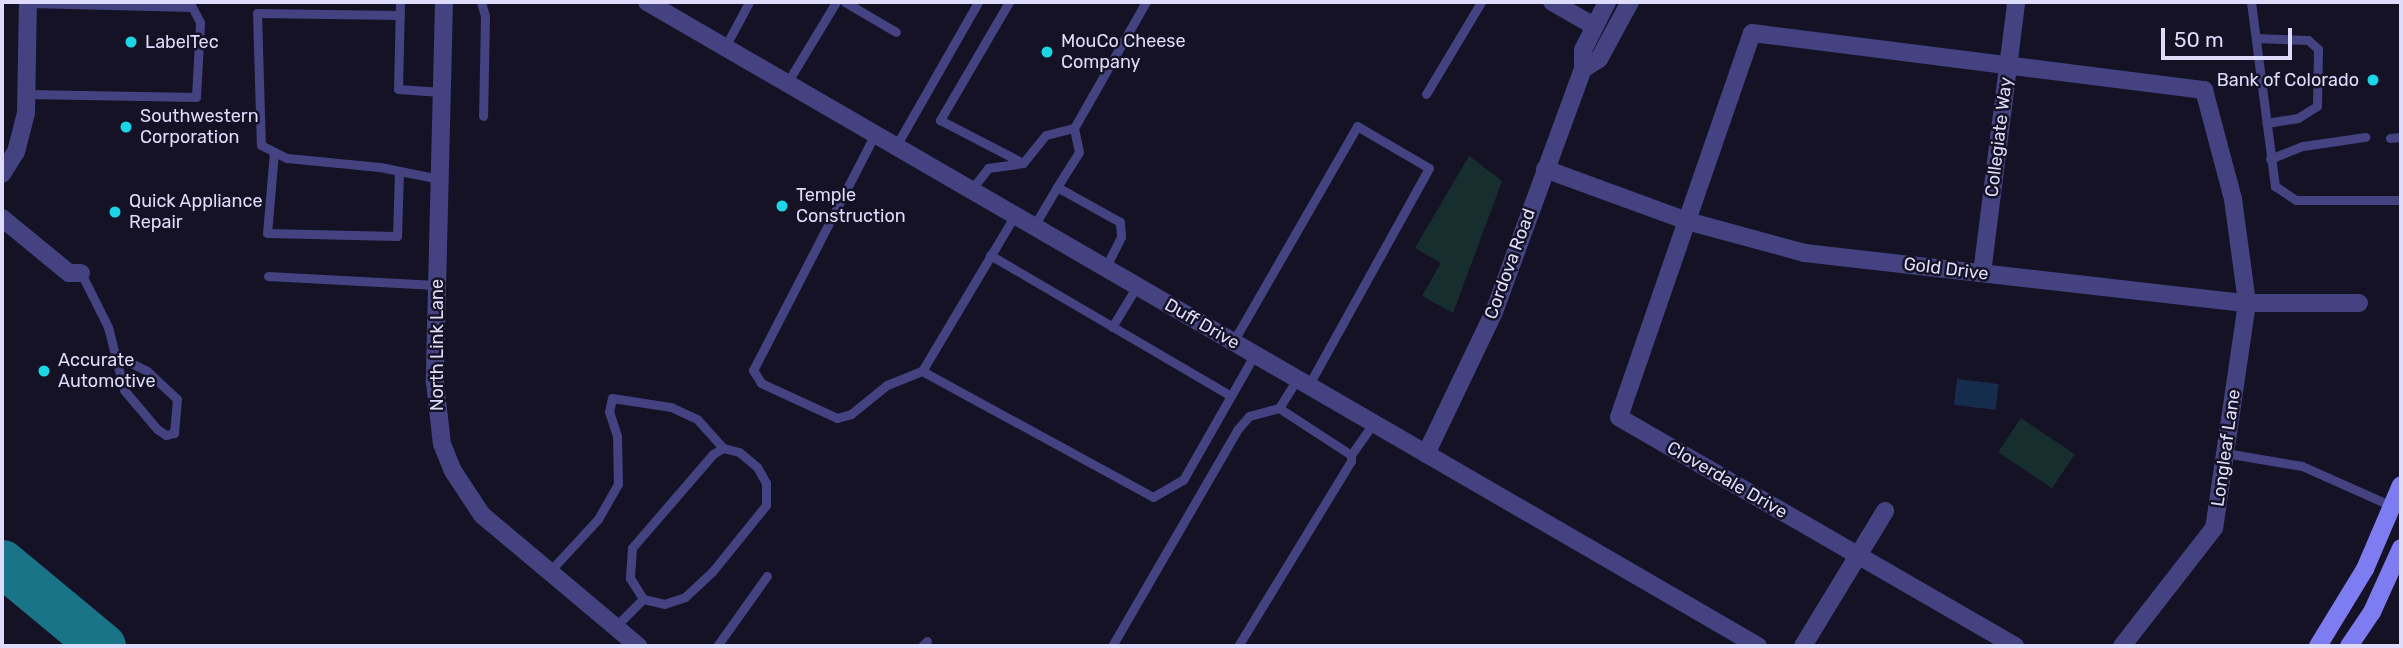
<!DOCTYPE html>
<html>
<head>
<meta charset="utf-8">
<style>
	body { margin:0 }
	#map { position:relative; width:2403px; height:648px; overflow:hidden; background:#151226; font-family:Rubik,sans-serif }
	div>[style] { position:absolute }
	.green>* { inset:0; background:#162f2e; transform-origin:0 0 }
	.water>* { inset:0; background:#162c4c; transform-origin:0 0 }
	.taxiway>* { height:47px; margin:-23.5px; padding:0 23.5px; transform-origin:23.5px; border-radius:23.5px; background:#187486 }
	.service>* { height:9px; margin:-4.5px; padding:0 4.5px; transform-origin:4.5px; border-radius:4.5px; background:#444280 }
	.minor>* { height:18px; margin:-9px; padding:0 9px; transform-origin:9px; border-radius:9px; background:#444280 }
	.secondary>* { height:18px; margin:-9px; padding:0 9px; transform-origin:9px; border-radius:9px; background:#7d7cf1 }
	.dots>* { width:19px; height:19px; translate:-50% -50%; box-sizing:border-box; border:4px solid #151226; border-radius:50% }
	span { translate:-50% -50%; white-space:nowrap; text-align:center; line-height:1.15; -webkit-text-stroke:5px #151226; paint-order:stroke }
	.poi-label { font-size:18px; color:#dedbfb }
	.left { translate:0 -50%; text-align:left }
	.right { translate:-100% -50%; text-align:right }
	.street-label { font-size:18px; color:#dedbfb }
	.frame { position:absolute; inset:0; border:4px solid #dedbfb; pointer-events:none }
	.scale { position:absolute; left:2161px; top:28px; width:131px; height:32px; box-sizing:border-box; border:4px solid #dedbfb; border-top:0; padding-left:9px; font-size:21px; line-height:24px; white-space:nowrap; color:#dedbfb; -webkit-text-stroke:5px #151226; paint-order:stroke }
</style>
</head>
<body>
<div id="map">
	<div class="green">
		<i style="clip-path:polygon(1469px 156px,1502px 181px,1453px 313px,1422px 296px,1441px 263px,1415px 248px)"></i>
		<i style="left:2021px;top:418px;width:65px;height:41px;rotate:34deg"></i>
	</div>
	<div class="water">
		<i style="left:1957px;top:379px;width:42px;height:26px;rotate:7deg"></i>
	</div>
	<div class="taxiway">
		<i style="left:2px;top:563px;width:130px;rotate:39.7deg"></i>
	</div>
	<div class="service">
		<i style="left:400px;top:2px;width:87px;rotate:91.3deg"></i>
		<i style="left:398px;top:89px;width:43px;rotate:4deg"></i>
		<i style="left:481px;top:2px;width:15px;rotate:74deg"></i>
		<i style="left:485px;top:16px;width:100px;rotate:91.1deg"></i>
		<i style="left:845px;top:2px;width:59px;rotate:30.5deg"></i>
		<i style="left:1009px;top:2px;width:137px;rotate:120.3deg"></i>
		<i style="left:940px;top:120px;width:91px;rotate:27.4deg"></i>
		<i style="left:2251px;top:2px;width:186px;rotate:82.6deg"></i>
		<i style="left:2275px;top:186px;width:25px;rotate:34deg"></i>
		<i style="left:2296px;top:200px;width:105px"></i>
		<i style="left:400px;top:15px;width:143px;rotate:-179.2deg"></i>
		<i style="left:257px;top:13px;width:132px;rotate:88.3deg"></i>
		<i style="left:261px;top:145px;width:29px;rotate:27deg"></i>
		<i style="left:287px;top:158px;width:93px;rotate:5.5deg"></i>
		<i style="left:380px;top:167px;width:60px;rotate:11.5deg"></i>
		<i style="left:2256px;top:38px;width:52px;rotate:2.2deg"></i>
		<i style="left:2308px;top:40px;width:13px;rotate:42deg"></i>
		<i style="left:2318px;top:49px;width:57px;rotate:91deg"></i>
		<i style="left:2317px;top:106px;width:22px;rotate:148deg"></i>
		<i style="left:2298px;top:118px;width:32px;rotate:171deg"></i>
		<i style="left:725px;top:47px;width:51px;rotate:-61.9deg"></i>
		<i style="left:787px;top:83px;width:95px;rotate:-58.8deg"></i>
		<i style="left:27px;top:94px;width:169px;rotate:1deg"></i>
		<i style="left:196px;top:97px;width:75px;rotate:-86.9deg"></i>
		<i style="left:200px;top:22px;width:17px;rotate:-118deg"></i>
		<i style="left:192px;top:7px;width:164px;rotate:-178.6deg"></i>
		<i style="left:1426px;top:94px;width:107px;rotate:-59.1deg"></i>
		<i style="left:875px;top:134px;width:266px;rotate:117.3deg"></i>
		<i style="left:753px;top:370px;width:15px;rotate:58deg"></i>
		<i style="left:761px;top:383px;width:84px;rotate:24.7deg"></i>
		<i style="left:837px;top:418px;width:15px;rotate:-16deg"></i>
		<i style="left:851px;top:414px;width:46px;rotate:-38.9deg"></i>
		<i style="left:887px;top:385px;width:38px;rotate:-22deg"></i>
		<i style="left:2390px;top:138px;width:11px;rotate:-5deg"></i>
		<i style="left:896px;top:146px;width:166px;rotate:-60.3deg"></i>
		<i style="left:274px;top:152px;width:81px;rotate:94.9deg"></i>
		<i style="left:267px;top:233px;width:130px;rotate:1.3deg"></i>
		<i style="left:397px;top:236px;width:64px;rotate:-88.2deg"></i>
		<i style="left:2270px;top:159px;width:35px;rotate:-22deg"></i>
		<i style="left:2303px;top:146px;width:63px;rotate:-8.3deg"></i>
		<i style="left:1057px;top:187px;width:41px;rotate:-57.8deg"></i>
		<i style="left:1079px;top:152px;width:25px;rotate:-102deg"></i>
		<i style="left:971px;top:190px;width:28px;rotate:-52deg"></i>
		<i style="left:988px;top:168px;width:35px;rotate:-8deg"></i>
		<i style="left:1023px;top:163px;width:36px;rotate:-51deg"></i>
		<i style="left:1046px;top:135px;width:29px;rotate:-14deg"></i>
		<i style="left:1074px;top:128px;width:145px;rotate:-60.3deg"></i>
		<i style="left:1015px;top:215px;width:182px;rotate:120.8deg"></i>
		<i style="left:922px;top:371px;width:263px;rotate:28.6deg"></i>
		<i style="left:1153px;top:497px;width:34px;rotate:-30deg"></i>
		<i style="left:1183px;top:480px;width:145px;rotate:-60.3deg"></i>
		<i style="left:1034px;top:226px;width:45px;rotate:-59.5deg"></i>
		<i style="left:1057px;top:187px;width:72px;rotate:29.1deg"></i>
		<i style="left:1120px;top:222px;width:15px;rotate:86deg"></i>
		<i style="left:1121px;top:237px;width:35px;rotate:117deg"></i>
		<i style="left:990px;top:255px;width:279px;rotate:30.3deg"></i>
		<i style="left:81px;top:273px;width:60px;rotate:63.4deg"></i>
		<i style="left:108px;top:327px;width:65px;rotate:75.7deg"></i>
		<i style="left:124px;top:390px;width:51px;rotate:49.8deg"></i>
		<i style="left:157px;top:429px;width:11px;rotate:34deg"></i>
		<i style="left:166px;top:435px;width:8px;rotate:-14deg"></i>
		<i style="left:174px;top:433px;width:34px;rotate:-85deg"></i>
		<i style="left:177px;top:399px;width:41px;rotate:-137deg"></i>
		<i style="left:147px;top:371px;width:31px;rotate:-153deg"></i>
		<i style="left:268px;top:276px;width:168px;rotate:3.1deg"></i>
		<i style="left:1112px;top:327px;width:48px;rotate:-58.6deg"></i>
		<i style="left:1233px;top:342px;width:249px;rotate:-60.1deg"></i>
		<i style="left:1357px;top:126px;width:83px;rotate:30.3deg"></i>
		<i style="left:1429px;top:168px;width:249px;rotate:119deg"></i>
		<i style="left:1279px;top:408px;width:34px;rotate:-58deg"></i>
		<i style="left:2225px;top:453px;width:78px;rotate:9.6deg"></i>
		<i style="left:2302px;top:466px;width:98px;rotate:24deg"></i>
		<i style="left:1351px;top:455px;width:39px;rotate:-55deg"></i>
		<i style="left:549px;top:572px;width:72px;rotate:-47.2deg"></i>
		<i style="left:598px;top:519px;width:40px;rotate:-60.3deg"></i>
		<i style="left:618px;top:484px;width:48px;rotate:-91.2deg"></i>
		<i style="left:617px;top:436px;width:25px;rotate:-108deg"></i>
		<i style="left:609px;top:412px;width:14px;rotate:-78deg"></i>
		<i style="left:612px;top:398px;width:60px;rotate:8.7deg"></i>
		<i style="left:671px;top:407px;width:29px;rotate:25deg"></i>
		<i style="left:697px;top:419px;width:39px;rotate:48deg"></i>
		<i style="left:615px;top:627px;width:40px;rotate:-45deg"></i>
		<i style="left:643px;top:599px;width:22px;rotate:13deg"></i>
		<i style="left:664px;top:604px;width:22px;rotate:-18deg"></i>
		<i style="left:685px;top:597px;width:37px;rotate:-43deg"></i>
		<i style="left:712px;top:572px;width:86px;rotate:-51.1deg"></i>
		<i style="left:766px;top:505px;width:22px;rotate:-90deg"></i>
		<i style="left:766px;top:483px;width:18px;rotate:-119deg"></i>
		<i style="left:757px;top:467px;width:23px;rotate:-140deg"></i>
		<i style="left:739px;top:452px;width:16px;rotate:-166deg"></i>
		<i style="left:723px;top:448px;width:12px;rotate:149deg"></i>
		<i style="left:713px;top:454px;width:124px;rotate:130.8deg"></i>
		<i style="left:632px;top:548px;width:30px;rotate:94deg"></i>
		<i style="left:630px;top:578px;width:25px;rotate:58deg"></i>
		<i style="left:717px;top:646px;width:86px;rotate:-54.5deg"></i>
		<i style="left:922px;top:646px;width:7px;rotate:-45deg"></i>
		<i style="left:1112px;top:646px;width:250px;rotate:-59.9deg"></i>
		<i style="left:1237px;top:430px;width:18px;rotate:-49deg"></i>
		<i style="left:1249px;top:416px;width:31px;rotate:-15deg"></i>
		<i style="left:1279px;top:408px;width:86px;rotate:33.1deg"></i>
		<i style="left:1351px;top:455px;width:6px;rotate:90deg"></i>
		<i style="left:1351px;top:461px;width:217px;rotate:121.4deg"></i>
	</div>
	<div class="minor">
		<i style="left:444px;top:2px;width:380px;rotate:91.4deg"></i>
		<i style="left:435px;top:382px;width:62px;rotate:83.6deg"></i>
		<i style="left:442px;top:444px;width:29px;rotate:68deg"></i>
		<i style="left:453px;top:471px;width:53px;rotate:56.6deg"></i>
		<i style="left:482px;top:515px;width:204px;rotate:40deg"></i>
		<i style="left:647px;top:2px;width:1284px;rotate:30.1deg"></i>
		<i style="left:1552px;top:2px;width:48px;rotate:29.7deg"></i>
		<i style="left:1583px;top:69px;width:19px;rotate:-32deg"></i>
		<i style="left:1599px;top:59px;width:65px;rotate:-61.5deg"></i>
		<i style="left:1545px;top:169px;width:151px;rotate:20.1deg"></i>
		<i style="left:1687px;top:221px;width:122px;rotate:15.2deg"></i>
		<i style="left:1805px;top:253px;width:445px;rotate:6.5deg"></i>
		<i style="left:2247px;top:303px;width:112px"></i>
		<i style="left:2px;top:174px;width:26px;rotate:-58deg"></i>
		<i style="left:16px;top:152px;width:40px;rotate:-75.6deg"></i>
		<i style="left:26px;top:113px;width:111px;rotate:-89deg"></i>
		<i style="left:2px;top:218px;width:87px;rotate:39.4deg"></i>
		<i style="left:69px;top:273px;width:12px"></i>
		<i style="left:1982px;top:273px;width:273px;rotate:-82.8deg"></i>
		<i style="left:1426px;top:454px;width:157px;rotate:-64.4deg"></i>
		<i style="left:1494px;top:312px;width:259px;rotate:-69.9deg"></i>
		<i style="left:1583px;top:69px;width:19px;rotate:-90deg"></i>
		<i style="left:1583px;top:50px;width:54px;rotate:-63.4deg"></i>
		<i style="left:1803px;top:646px;width:158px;rotate:-58.7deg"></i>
		<i style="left:2015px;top:646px;width:457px;rotate:-150deg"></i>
		<i style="left:1619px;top:417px;width:406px;rotate:-70.9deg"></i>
		<i style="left:1752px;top:33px;width:456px;rotate:7.2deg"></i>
		<i style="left:2204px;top:90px;width:113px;rotate:75.1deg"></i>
		<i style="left:2233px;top:199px;width:105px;rotate:82.3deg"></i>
		<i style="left:2247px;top:303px;width:227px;rotate:98.3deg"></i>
		<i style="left:2214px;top:528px;width:150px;rotate:127.9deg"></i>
	</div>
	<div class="secondary">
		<i style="left:2318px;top:646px;width:90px;rotate:-58.6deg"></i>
		<i style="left:2365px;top:569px;width:91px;rotate:-66.8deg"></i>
		<i style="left:2349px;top:646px;width:41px;rotate:-55.9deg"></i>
		<i style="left:2372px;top:612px;width:70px;rotate:-65.6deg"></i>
	</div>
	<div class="dots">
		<i style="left:131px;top:42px;background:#1bd6e7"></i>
		<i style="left:1047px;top:52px;background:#1bd6e7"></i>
		<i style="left:2373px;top:80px;background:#1bd6e7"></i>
		<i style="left:126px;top:127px;background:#1bd6e7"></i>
		<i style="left:782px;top:206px;background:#1bd6e7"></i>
		<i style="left:115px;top:212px;background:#1bd6e7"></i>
		<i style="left:44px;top:371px;background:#1bd6e7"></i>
	</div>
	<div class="poi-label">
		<span class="left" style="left:145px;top:42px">LabelTec</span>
		<span class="left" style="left:1061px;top:52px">MouCo Cheese<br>Company</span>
		<span class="right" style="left:2359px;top:80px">Bank of Colorado</span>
		<span class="left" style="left:140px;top:127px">Southwestern<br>Corporation</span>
		<span class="left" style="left:796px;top:206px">Temple<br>Construction</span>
		<span class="left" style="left:129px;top:212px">Quick Appliance<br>Repair</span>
		<span class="left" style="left:58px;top:371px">Accurate<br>Automotive</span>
	</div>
	<div class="street-label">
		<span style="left:1999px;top:137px;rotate:-83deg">Collegiate Way</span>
		<span style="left:1510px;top:264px;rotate:-70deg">Cordova Road</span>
		<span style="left:1946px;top:269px;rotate:7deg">Gold Drive</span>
		<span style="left:1202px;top:324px;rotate:30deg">Duff Drive</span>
		<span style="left:437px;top:345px;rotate:-90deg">North Link Lane</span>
		<span style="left:2226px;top:448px;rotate:-82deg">Longleaf Lane</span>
		<span style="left:1727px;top:480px;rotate:30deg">Cloverdale Drive</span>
	</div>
	<div class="frame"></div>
	<div class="scale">50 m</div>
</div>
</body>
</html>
